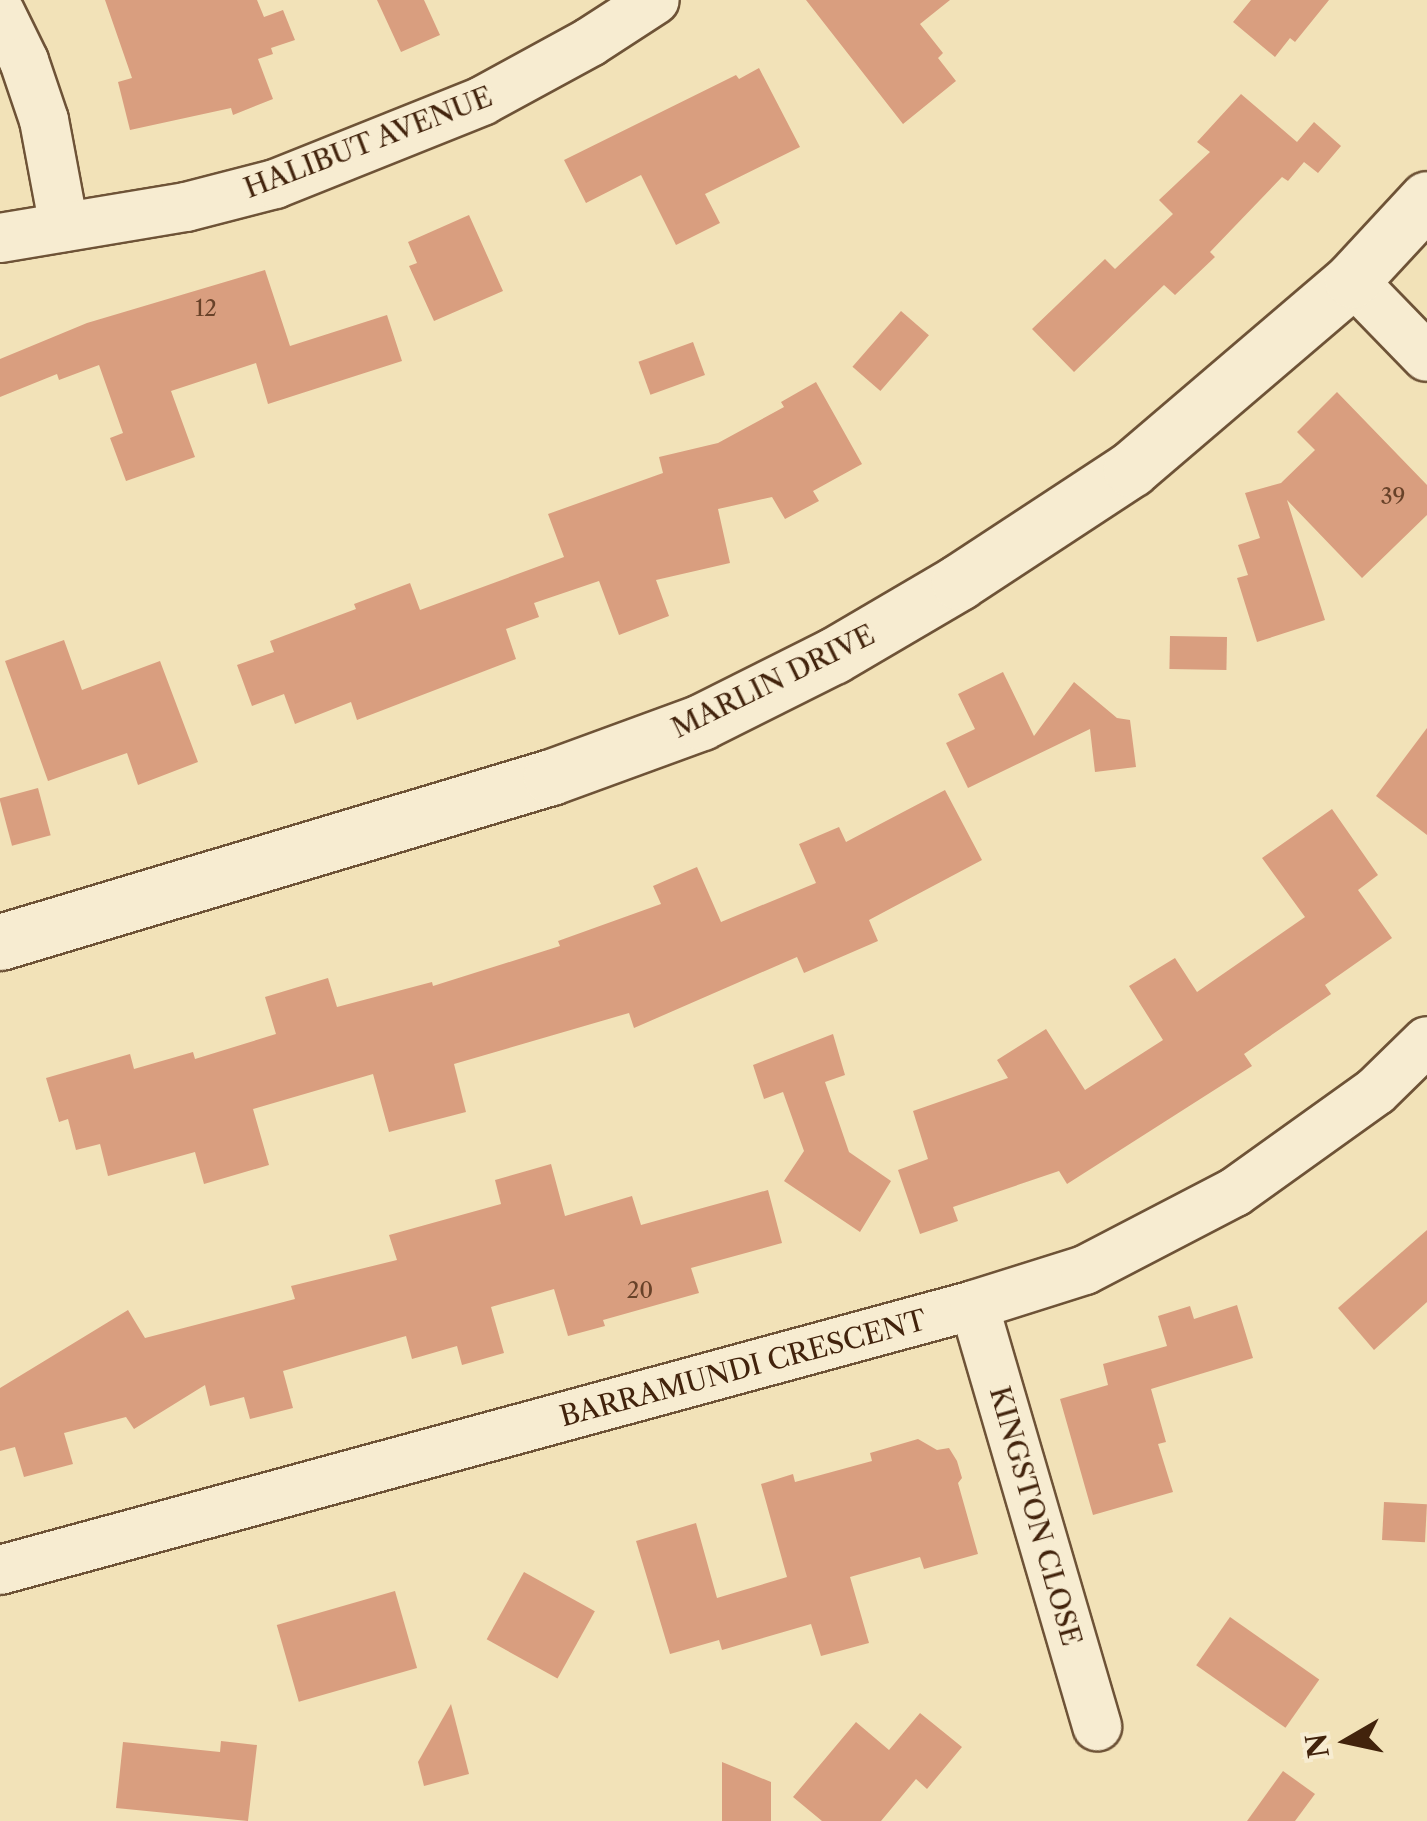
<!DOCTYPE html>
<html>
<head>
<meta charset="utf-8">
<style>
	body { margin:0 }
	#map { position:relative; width:1427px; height:1821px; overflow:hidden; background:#f2e2b8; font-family:"Libre Caslon Text",serif }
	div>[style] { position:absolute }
	.building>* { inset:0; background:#d99e7f; transform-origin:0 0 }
	.roads { filter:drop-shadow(2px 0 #6e5337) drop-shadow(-2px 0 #6e5337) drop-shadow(0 2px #6e5337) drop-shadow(0 -2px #6e5337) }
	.street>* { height:48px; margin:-24px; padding:0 24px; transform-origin:24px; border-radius:24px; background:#f7ecd1 }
	.secondary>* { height:55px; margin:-27.5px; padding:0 27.5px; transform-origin:27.5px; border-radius:27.5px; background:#f7ecd1 }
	span { translate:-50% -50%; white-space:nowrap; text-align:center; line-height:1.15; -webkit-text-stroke:8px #f7ecd1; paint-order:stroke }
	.number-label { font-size:22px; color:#684229 }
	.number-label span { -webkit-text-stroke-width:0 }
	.street-label { font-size:28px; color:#42230c }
	.north { position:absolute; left:1297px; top:1691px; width:100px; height:100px; -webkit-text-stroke:8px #f7ecd1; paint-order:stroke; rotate:261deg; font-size:28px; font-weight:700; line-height:40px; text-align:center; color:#42230c }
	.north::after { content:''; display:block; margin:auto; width:35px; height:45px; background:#42230c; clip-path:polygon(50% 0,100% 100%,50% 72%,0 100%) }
</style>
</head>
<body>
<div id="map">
	<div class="building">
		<i style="clip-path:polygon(105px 0,257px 0,264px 17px,283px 10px,295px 40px,271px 48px,273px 54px,258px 59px,273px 99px,233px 115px,231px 108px,130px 130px,118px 82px,132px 78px)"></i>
		<i style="clip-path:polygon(377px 0,424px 0,440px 35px,401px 52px)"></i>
		<i style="clip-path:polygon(806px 0,950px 0,920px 24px,943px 53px,938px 58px,956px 81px,903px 124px)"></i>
		<i style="clip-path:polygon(1251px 0,1329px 0,1295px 42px,1290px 38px,1275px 57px,1233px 22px)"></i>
		<i style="clip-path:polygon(759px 68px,800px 147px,705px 194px,720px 223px,676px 245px,641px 175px,586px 203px,564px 160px,736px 75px,739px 79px)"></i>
		<i style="clip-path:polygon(1241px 94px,1297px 142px,1314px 122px,1341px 146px,1318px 173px,1304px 162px,1288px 181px,1282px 177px,1210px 252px,1215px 257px,1175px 295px,1164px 285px,1074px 372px,1032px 329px,1105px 259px,1115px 269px,1173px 214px,1159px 200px,1210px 152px,1197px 142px)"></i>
		<i style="clip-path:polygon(469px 215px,503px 291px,434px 321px,409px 266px,417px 263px,408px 242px)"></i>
		<i style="clip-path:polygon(265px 270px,290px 346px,387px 315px,402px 361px,268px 404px,256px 363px,171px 391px,195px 457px,126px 481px,110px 438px,123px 433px,99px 365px,59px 380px,57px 374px,0 397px,0 359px,87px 323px)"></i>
		<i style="left:901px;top:311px;width:37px;height:74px;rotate:41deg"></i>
		<i style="left:693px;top:342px;width:35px;height:58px;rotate:70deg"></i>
		<i style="clip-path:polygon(816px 382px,862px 464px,813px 491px,819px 501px,785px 519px,772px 497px,718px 509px,730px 563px,656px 580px,669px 616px,619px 635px,599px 581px,534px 603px,539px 617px,506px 629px,516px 659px,357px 720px,351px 702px,295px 724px,284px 694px,252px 706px,237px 665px,274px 652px,270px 641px,356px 609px,354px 604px,410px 583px,420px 610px,564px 557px,548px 514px,663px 473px,659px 457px,718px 443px,784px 407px,781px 402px)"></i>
		<i style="clip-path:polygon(1337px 392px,1427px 485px,1427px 515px,1362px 578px,1287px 500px,1325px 620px,1257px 642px,1237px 578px,1248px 575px,1238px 545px,1260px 538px,1245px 493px,1281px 483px,1315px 450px,1297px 432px)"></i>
		<i style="left:1170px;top:636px;width:57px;height:33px;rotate:1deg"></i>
		<i style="clip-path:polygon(64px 640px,82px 690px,160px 661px,198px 762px,138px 785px,127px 753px,48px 781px,5px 661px)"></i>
		<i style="clip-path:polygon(1003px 672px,1034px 736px,1074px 682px,1117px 718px,1130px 720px,1136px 767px,1095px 772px,1090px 729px,968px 788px,946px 743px,975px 729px,958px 694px)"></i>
		<i style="clip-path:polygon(1427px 728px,1427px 835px,1376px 796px)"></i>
		<i style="left:38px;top:788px;width:49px;height:40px;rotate:75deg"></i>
		<i style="clip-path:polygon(945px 790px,982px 860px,869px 920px,878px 941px,804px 973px,797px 957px,634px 1028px,629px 1013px,454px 1064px,466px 1112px,389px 1132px,373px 1074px,253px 1109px,269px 1165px,204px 1184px,195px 1152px,108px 1176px,100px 1144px,76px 1150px,68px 1119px,59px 1122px,46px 1078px,130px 1054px,134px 1069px,193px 1052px,195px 1059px,276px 1034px,265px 997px,328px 978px,337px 1007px,432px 982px,433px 986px,560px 946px,558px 941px,661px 904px,653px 886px,697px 867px,721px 922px,816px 883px,799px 844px,839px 827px,846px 842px)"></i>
		<i style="clip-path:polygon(1332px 809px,1378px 875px,1358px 890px,1392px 938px,1325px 985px,1331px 994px,1244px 1054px,1252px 1066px,1067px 1184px,1059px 1171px,953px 1207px,958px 1221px,920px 1234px,898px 1170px,928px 1159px,913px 1111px,1008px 1078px,997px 1060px,1046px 1029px,1085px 1090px,1163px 1040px,1129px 986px,1175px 958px,1197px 992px,1305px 917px,1262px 858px)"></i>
		<i style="clip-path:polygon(833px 1034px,845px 1075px,825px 1082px,849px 1152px,891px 1181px,860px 1232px,784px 1181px,804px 1151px,783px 1092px,764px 1099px,753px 1065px)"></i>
		<i style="clip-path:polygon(551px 1164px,565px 1216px,632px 1196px,641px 1225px,768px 1190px,782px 1243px,691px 1268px,699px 1293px,603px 1320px,605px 1326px,568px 1336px,554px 1289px,491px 1307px,504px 1353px,462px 1365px,457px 1346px,412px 1359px,406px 1336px,283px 1371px,293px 1408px,250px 1419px,244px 1397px,210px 1406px,205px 1385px,134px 1429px,126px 1417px,64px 1433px,73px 1464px,24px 1477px,15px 1447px,0 1451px,0 1388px,128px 1310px,145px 1338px,295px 1299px,291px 1286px,397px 1260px,389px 1235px,501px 1204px,495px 1180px)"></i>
		<i style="clip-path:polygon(1427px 1230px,1427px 1302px,1374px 1350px,1338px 1308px)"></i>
		<i style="clip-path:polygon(1237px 1305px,1253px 1358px,1151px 1389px,1166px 1442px,1158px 1444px,1173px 1492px,1093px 1515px,1060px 1399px,1108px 1385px,1103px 1364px,1167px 1346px,1158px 1316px,1190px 1306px,1194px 1319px)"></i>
		<i style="clip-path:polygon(918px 1439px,937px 1450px,949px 1448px,957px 1461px,962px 1478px,958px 1483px,978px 1554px,924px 1569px,920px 1557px,850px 1577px,869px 1643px,821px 1656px,811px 1624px,722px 1650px,719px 1640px,670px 1654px,636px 1541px,696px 1523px,717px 1598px,787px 1577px,761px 1484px,793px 1474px,795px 1482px,872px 1461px,870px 1453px)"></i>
		<i style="left:1384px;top:1502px;width:43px;height:38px;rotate:3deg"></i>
		<i style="left:524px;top:1572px;width:81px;height:77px;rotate:29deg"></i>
		<i style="left:395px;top:1591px;width:80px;height:123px;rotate:74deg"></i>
		<i style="left:1230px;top:1617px;width:109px;height:59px;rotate:35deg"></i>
		<i style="clip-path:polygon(451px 1704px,469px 1774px,424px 1786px,418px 1762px)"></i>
		<i style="clip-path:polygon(920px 1713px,962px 1747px,927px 1789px,916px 1779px,881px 1821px,822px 1821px,793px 1797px,856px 1722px,889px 1750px)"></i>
		<i style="clip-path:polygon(221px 1741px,257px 1745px,248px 1821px,116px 1808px,123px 1742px,220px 1752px)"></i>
		<i style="clip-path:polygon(722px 1762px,771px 1782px,771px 1821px,722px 1821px)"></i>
		<i style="clip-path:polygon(1283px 1771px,1315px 1794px,1295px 1821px,1247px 1821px)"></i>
	</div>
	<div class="roads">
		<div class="street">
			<i style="left:0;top:12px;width:55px;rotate:63.9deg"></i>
			<i style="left:24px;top:61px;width:62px;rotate:71.3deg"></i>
			<i style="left:44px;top:120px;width:109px;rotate:79.4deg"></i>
			<i style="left:0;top:238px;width:189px;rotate:-9.5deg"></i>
			<i style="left:186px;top:207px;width:92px;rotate:-14.5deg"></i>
			<i style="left:275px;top:184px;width:223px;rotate:-21.8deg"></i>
			<i style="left:482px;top:101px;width:123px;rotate:-28.6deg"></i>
			<i style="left:590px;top:42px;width:77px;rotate:-32.9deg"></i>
			<i style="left:1352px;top:280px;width:107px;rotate:45.8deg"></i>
			<i style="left:974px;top:1305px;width:439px;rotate:73.7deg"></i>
			<i style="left:0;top:1570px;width:1009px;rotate:-15.22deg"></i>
			<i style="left:974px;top:1305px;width:116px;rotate:-17.5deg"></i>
			<i style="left:1085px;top:1270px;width:169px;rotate:-27.5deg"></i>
			<i style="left:1235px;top:1192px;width:173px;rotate:-35.6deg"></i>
			<i style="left:1376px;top:1091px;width:71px;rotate:-44.4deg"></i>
		</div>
		<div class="secondary">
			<i style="left:0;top:942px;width:575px;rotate:-16.67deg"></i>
			<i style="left:551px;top:777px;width:160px;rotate:-20.1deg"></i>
			<i style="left:701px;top:722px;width:148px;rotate:-26.6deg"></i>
			<i style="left:833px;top:656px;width:146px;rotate:-30.4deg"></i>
			<i style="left:959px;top:582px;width:206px;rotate:-33.3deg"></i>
			<i style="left:1131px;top:469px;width:291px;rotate:-40.5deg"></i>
			<i style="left:1352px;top:280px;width:110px;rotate:-47.2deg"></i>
		</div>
	</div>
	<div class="number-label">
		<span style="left:206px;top:309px">12</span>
		<span style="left:1393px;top:497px">39</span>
		<span style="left:640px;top:1291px">20</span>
	</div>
	<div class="street-label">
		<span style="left:368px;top:142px;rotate:-21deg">HALIBUT AVENUE</span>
		<span style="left:773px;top:681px;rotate:-26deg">MARLIN DRIVE</span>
		<span style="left:743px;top:1368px;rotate:-15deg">BARRAMUNDI CRESCENT</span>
		<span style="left:1036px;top:1516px;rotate:74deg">KINGSTON CLOSE</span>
	</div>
	<div class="north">N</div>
</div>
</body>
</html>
